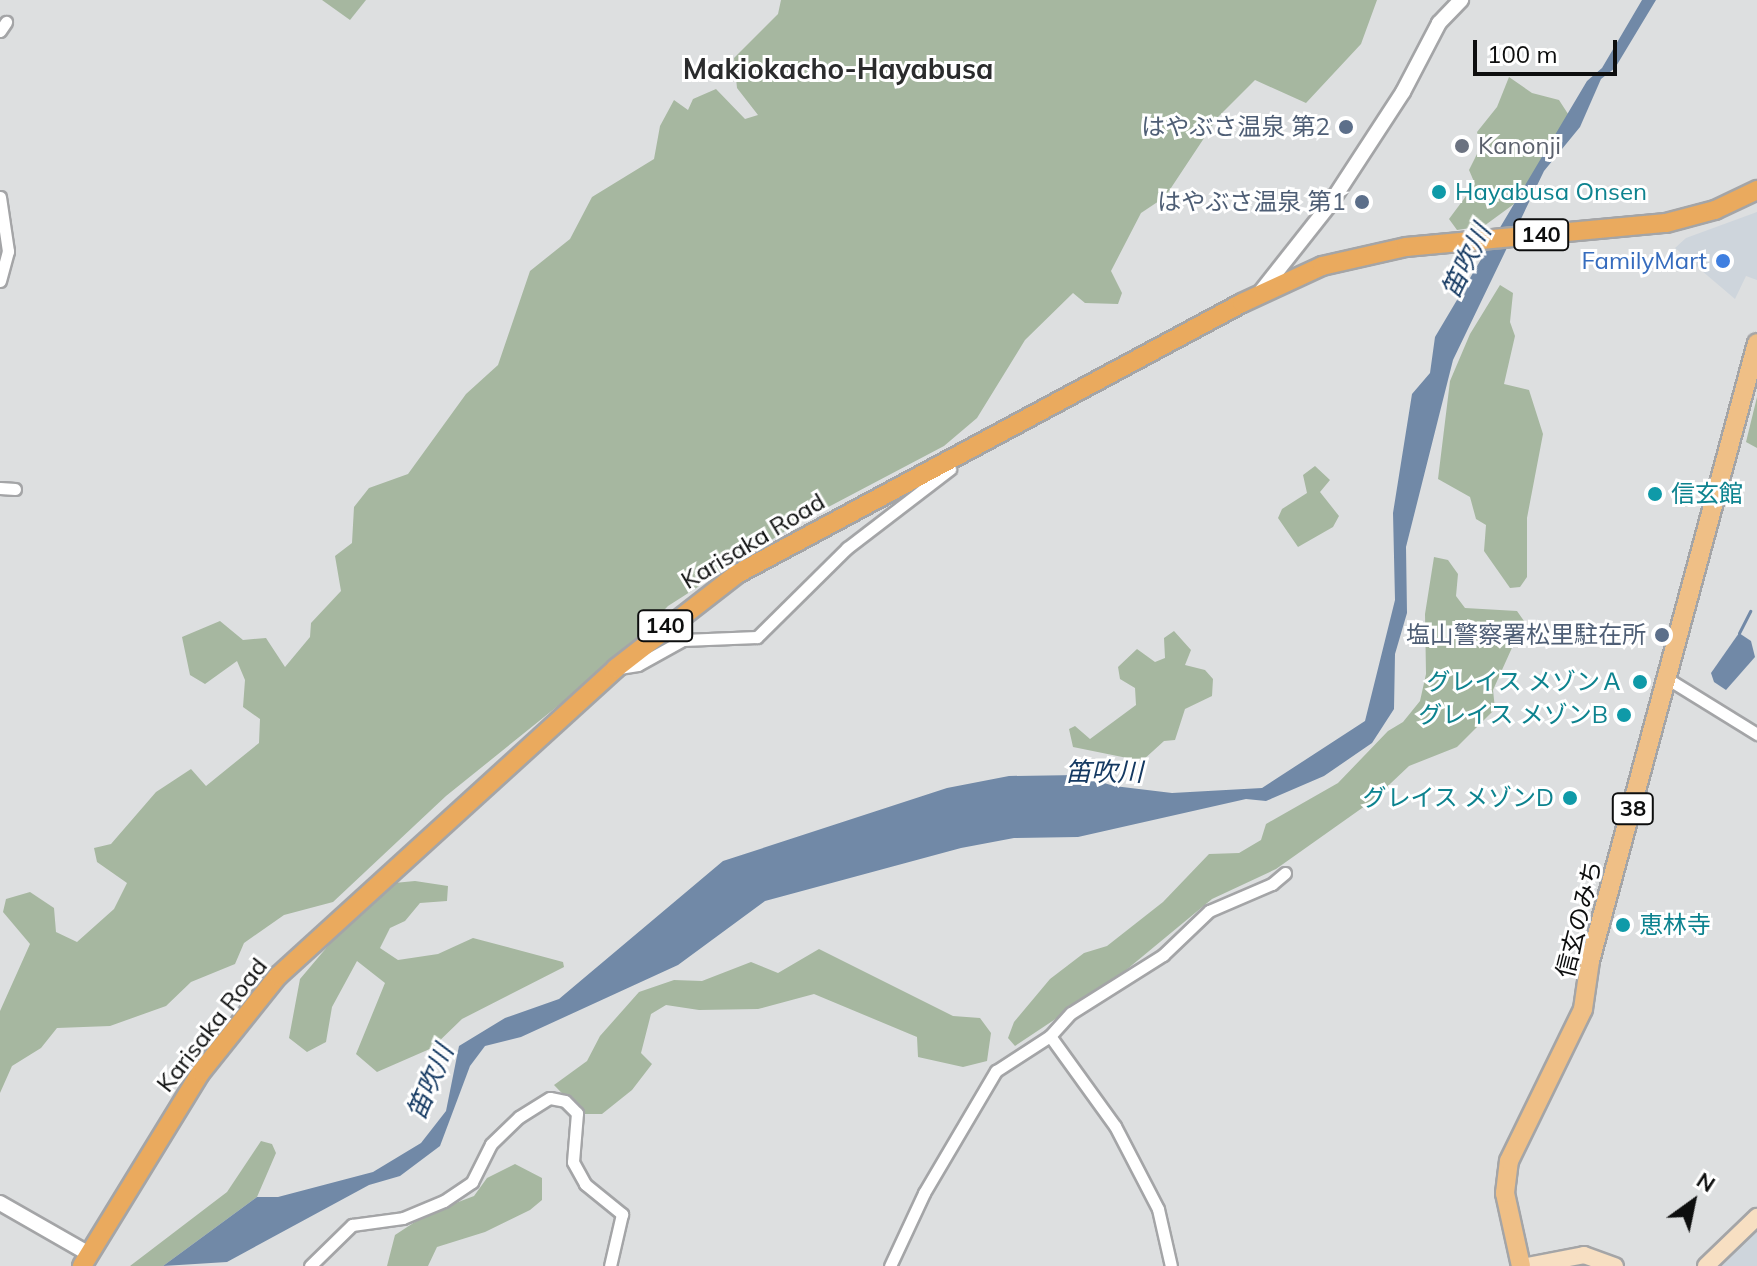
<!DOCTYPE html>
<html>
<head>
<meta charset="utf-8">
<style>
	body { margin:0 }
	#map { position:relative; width:1757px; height:1266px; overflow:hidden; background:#dddfe0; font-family:Mulish,"Noto Sans JP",sans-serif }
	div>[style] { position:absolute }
	.built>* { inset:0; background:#ced5dc }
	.green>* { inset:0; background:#a6b7a0 }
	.water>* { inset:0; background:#7189a7 }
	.stream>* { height:3px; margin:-1.5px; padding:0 1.5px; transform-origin:1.5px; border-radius:1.5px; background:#7189a7 }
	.roads { filter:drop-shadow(2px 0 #a4a5a7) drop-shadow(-2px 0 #a4a5a7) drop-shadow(0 2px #a4a5a7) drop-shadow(0 -2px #a4a5a7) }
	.minor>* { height:11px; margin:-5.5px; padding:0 5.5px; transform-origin:5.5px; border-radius:5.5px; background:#fff }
	.tertiary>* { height:14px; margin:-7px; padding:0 7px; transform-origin:7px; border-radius:7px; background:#fff }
	.secondary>* { height:16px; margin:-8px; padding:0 8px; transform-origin:8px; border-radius:8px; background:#f7dfc2 }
	.primary>* { height:18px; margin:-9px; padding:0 9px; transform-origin:9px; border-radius:9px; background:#efbf86 }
	.trunk>* { height:18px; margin:-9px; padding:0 9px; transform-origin:9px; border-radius:9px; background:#eaaa5e }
	.dots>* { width:22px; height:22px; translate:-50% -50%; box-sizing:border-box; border:4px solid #fff; border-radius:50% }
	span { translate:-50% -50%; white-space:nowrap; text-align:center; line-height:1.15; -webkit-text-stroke:6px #fff; paint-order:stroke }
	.shield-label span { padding:2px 6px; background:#fff; border:2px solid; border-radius:6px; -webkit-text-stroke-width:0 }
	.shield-label { font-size:22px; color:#0d0e0e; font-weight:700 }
	.service-label { font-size:24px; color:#4e5e75 }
	.right { translate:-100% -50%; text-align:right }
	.worship-label { font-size:24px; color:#5b616d }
	.left { translate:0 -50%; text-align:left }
	.culture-label { font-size:24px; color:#0d838f }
	.shop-label { font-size:24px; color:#366cbe }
	.street-label { font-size:24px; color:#0d0e0e }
	.water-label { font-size:26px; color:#143962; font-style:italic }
	.quarter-label { font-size:28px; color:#2a2b2c; font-weight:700 }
	.north { position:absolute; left:1653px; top:1162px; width:80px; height:80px; -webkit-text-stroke:6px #fff; paint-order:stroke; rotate:33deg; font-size:22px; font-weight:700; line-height:32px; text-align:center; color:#0d0e0e }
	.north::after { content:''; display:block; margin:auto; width:28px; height:36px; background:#0d0e0e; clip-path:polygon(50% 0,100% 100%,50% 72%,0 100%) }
	.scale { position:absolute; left:1473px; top:40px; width:144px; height:36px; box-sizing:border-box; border:4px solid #0d0e0e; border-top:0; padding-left:10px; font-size:24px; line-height:28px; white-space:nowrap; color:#0d0e0e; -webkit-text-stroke:6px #fff; paint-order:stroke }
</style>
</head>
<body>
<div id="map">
	<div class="built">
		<i style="clip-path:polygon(1757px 212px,1757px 280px,1746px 276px,1735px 299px,1675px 248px,1686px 238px)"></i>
		<i style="clip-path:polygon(1757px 1223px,1757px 1266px,1714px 1266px)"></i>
	</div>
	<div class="green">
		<i style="clip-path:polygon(322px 0,366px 0,350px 20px)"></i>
		<i style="clip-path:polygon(781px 0,1377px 0,1361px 44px,1306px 103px,1255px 80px,1218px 117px,1165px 197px,1141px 213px,1111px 271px,1122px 293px,1118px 304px,1085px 303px,1073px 293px,1025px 340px,977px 418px,944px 446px,798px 523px,668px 606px,620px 656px,446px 796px,333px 902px,284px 915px,244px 943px,235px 964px,191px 982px,166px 1006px,110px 1026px,57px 1028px,41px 1048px,12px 1066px,0 1093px,0 1011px,30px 944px,3px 912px,6px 899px,30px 892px,54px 908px,56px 932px,77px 942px,114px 909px,127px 883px,97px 862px,94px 848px,111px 844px,156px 792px,191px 769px,206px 786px,259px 743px,260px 719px,243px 707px,245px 680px,237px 661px,205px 684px,190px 675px,182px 637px,220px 621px,243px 640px,266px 638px,285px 667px,310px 637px,311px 623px,341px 591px,335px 556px,352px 543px,354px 507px,369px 488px,408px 474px,466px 394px,498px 365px,530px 271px,570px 239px,592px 197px,654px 159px,660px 126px,674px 100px,688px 110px,693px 99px,716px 89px,745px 119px,758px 115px,737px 88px,734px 58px,778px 14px)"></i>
		<i style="clip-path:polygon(1509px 77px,1532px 93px,1559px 100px,1570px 117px,1514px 204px,1484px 226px,1457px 230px,1449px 219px,1475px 184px,1469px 170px,1481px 146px,1477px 132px,1497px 107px)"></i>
		<i style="clip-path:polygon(1500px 285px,1513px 293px,1510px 322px,1515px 336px,1504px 384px,1529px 390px,1543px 434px,1527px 518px,1527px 577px,1520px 587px,1510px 588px,1484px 551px,1486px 525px,1476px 519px,1470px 497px,1438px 479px,1450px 381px,1470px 334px)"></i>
		<i style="clip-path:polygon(1757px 397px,1757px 448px,1746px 442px)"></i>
		<i style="clip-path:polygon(1315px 466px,1330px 480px,1320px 492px,1339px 516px,1333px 527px,1298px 547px,1278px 518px,1282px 509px,1307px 493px,1303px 475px)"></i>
		<i style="clip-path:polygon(1434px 557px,1448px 560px,1458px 574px,1456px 596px,1465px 608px,1517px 611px,1524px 621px,1493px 690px,1495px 709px,1457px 747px,1409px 766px,1372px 801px,1276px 869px,1212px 899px,1114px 980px,1015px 1046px,1008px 1038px,1014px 1022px,1050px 979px,1084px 953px,1107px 946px,1163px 902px,1209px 854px,1239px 853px,1261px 840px,1266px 824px,1338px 783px,1388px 731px,1403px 722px,1420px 701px,1426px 674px,1425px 614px)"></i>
		<i style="clip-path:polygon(1174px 631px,1191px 650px,1185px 665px,1205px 670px,1213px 679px,1212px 696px,1185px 709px,1175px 740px,1164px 741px,1142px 761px,1073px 747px,1069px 729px,1075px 726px,1090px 739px,1136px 705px,1135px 688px,1120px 679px,1118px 667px,1137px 649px,1155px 662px,1165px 658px,1164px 638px)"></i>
		<i style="clip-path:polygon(415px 881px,448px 886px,447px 901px,420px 903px,405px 921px,390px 928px,380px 948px,398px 960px,438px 954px,473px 938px,563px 962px,564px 967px,462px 1019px,432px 1048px,377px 1072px,356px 1054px,385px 983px,357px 961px,332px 1007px,326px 1042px,307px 1052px,289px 1038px,300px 979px,355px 914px,394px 883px)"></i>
		<i style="clip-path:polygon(819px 949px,953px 1016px,980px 1018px,991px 1033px,987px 1061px,963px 1067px,918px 1057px,917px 1037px,814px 994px,758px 1009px,699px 1010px,666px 1005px,651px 1014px,641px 1053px,652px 1064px,632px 1090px,602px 1114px,582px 1114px,554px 1085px,587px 1061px,600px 1036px,639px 992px,674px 980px,702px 981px,751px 962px,778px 973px)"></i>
		<i style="clip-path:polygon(261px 1141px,272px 1144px,276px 1153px,257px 1197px,163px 1266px,130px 1266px,227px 1192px)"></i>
		<i style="clip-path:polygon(515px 1164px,542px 1178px,542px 1200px,530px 1210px,485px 1232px,437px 1247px,428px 1266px,387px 1266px,395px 1235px,427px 1214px,474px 1196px,487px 1178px)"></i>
	</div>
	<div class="water">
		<i style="clip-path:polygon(1642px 0,1656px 0,1615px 68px,1601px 79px,1580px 127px,1544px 171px,1453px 360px,1406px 547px,1407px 613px,1395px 654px,1394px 709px,1372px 743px,1324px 776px,1266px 801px,1246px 799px,1078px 837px,1014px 838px,961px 848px,765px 901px,678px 965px,521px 1037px,485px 1046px,470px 1066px,440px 1146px,400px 1176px,369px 1185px,227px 1262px,163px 1266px,257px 1197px,278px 1197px,373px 1172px,421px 1143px,446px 1111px,459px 1046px,505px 1018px,559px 999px,723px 861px,947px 788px,1009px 776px,1078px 775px,1114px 786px,1172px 793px,1262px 788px,1365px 721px,1395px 600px,1393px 513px,1412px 394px,1430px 373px,1435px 337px,1587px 81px,1602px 68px)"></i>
		<i style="clip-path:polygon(1739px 633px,1751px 641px,1755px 657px,1726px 690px,1714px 682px,1711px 673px)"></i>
	</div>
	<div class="stream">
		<i style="left:1739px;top:633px;width:25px;rotate:-63deg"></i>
	</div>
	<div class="roads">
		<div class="minor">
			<i style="left:0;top:31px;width:11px;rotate:-56deg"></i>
			<i style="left:0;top:197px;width:55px;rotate:81.6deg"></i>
			<i style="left:8px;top:251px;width:31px;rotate:105deg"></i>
			<i style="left:0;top:488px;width:15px;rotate:4deg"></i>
			<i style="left:619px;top:668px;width:19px;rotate:-9deg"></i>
			<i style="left:638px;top:665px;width:51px;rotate:-29.1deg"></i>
			<i style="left:683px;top:640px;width:74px;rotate:-2.3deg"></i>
			<i style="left:757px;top:637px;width:127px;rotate:-44.7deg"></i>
			<i style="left:847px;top:548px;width:130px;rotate:-37.5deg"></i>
			<i style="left:1668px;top:679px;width:105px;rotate:31.7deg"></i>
			<i style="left:1050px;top:1036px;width:31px;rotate:-48deg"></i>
			<i style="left:1071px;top:1013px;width:109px;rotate:-32.2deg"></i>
			<i style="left:1163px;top:955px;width:64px;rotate:-43.7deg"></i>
			<i style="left:1209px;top:911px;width:69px;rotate:-23.2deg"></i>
			<i style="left:1272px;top:884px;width:17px;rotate:-40deg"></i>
			<i style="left:310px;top:1266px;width:59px;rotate:-44.3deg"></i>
			<i style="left:352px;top:1225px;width:51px;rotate:-7.8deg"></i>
			<i style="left:403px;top:1218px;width:44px;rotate:-22.5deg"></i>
			<i style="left:444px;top:1201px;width:34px;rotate:-34deg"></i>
			<i style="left:472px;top:1182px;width:42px;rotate:-63.4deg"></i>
			<i style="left:491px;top:1144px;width:39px;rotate:-44deg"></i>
			<i style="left:519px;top:1117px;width:36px;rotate:-32deg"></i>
			<i style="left:550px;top:1098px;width:15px;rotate:11deg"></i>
			<i style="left:565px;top:1101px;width:17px;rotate:45deg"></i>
			<i style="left:577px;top:1113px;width:49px;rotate:94.7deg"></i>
			<i style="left:573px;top:1162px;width:25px;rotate:61deg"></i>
			<i style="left:585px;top:1184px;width:48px;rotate:39deg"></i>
			<i style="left:622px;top:1214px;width:53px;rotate:103deg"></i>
			<i style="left:890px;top:1266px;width:81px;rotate:-65deg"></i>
			<i style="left:924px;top:1193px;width:142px;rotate:-59.5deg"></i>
			<i style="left:996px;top:1071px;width:64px;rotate:-32.9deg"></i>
			<i style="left:1050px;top:1036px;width:111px;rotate:54.2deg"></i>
			<i style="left:1115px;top:1126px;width:93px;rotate:62.6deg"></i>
			<i style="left:1158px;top:1209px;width:58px;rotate:77.2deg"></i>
		</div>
		<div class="tertiary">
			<i style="left:1259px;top:294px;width:115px;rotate:-51.7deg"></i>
			<i style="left:1330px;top:204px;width:134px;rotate:-56.9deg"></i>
			<i style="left:1403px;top:92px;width:78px;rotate:-62.4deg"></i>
			<i style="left:1439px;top:23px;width:32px;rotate:-46deg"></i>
			<i style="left:0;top:1203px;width:103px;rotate:29.8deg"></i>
		</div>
		<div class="secondary">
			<i style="left:1527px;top:1266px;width:58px;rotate:-10.9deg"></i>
			<i style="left:1584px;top:1255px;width:33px;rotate:20deg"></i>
			<i style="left:1706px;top:1266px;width:71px;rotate:-43.9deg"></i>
		</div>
		<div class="primary">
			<i style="left:1521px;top:1266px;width:75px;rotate:-102.4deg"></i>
			<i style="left:1505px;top:1193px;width:32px;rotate:-83deg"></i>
			<i style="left:1509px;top:1161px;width:169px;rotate:-64deg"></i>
			<i style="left:1583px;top:1009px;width:49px;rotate:-81.7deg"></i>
			<i style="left:1590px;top:961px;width:640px;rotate:-74.88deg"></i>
		</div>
		<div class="trunk">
			<i style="left:82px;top:1266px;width:228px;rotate:-58.5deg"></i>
			<i style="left:201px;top:1072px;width:123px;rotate:-51.3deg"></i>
			<i style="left:278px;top:976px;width:457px;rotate:-42.3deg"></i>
			<i style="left:616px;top:668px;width:153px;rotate:-37.8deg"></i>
			<i style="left:737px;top:574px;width:573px;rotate:-28.22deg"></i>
			<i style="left:1242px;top:303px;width:88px;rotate:-24.8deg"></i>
			<i style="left:1322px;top:266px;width:86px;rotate:-12.7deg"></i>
			<i style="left:1406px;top:247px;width:261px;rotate:-5.3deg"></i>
			<i style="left:1666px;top:223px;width:51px;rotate:-14.9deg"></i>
			<i style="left:1715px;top:210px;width:47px;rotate:-25.5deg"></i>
		</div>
	</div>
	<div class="dots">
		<i style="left:1346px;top:127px;background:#5c6f8a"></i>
		<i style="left:1462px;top:146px;background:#6b7280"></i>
		<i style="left:1439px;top:192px;background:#0f9aa8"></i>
		<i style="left:1362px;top:202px;background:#5c6f8a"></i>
		<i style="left:1723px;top:261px;background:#3f7fe0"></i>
		<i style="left:1655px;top:494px;background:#0f9aa8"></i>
		<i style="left:1662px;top:635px;background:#5c6f8a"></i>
		<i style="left:1640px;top:682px;background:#0f9aa8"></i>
		<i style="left:1624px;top:715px;background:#0f9aa8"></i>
		<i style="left:1570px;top:798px;background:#0f9aa8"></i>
		<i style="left:1623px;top:925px;background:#0f9aa8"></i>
	</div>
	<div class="shield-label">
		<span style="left:1541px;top:235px">140</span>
		<span style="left:665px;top:626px">140</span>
		<span style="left:1633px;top:809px">38</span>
	</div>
	<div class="service-label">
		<span class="right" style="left:1330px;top:127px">はやぶさ温泉 第2</span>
		<span class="right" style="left:1346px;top:202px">はやぶさ温泉 第1</span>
		<span class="right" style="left:1646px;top:635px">塩山警察署松里駐在所</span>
	</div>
	<div class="worship-label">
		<span class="left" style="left:1478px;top:146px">Kanonji</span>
	</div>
	<div class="culture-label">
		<span class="left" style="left:1455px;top:192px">Hayabusa Onsen</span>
		<span class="left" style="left:1671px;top:494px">信玄館</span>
		<span class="right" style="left:1624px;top:682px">グレイス メゾンＡ</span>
		<span class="right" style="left:1608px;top:715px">グレイス メゾンB</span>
		<span class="right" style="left:1554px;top:798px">グレイス メゾンD</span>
		<span class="left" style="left:1639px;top:925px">恵林寺</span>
	</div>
	<div class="shop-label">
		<span class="right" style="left:1707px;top:261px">FamilyMart</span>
	</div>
	<div class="street-label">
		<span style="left:753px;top:541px;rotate:-31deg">Karisaka Road</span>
		<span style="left:1579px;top:919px;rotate:-76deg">信玄のみち</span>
		<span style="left:212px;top:1025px;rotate:-52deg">Karisaka Road</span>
	</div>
	<div class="water-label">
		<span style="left:1466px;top:261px;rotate:-64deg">笛吹川</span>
		<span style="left:1104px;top:772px">笛吹川</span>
		<span style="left:430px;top:1082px;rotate:-67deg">笛吹川</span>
	</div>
	<div class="quarter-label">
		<span style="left:838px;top:69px">Makiokacho-Hayabusa</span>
	</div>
	<div class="north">N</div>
	<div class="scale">100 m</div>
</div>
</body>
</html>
